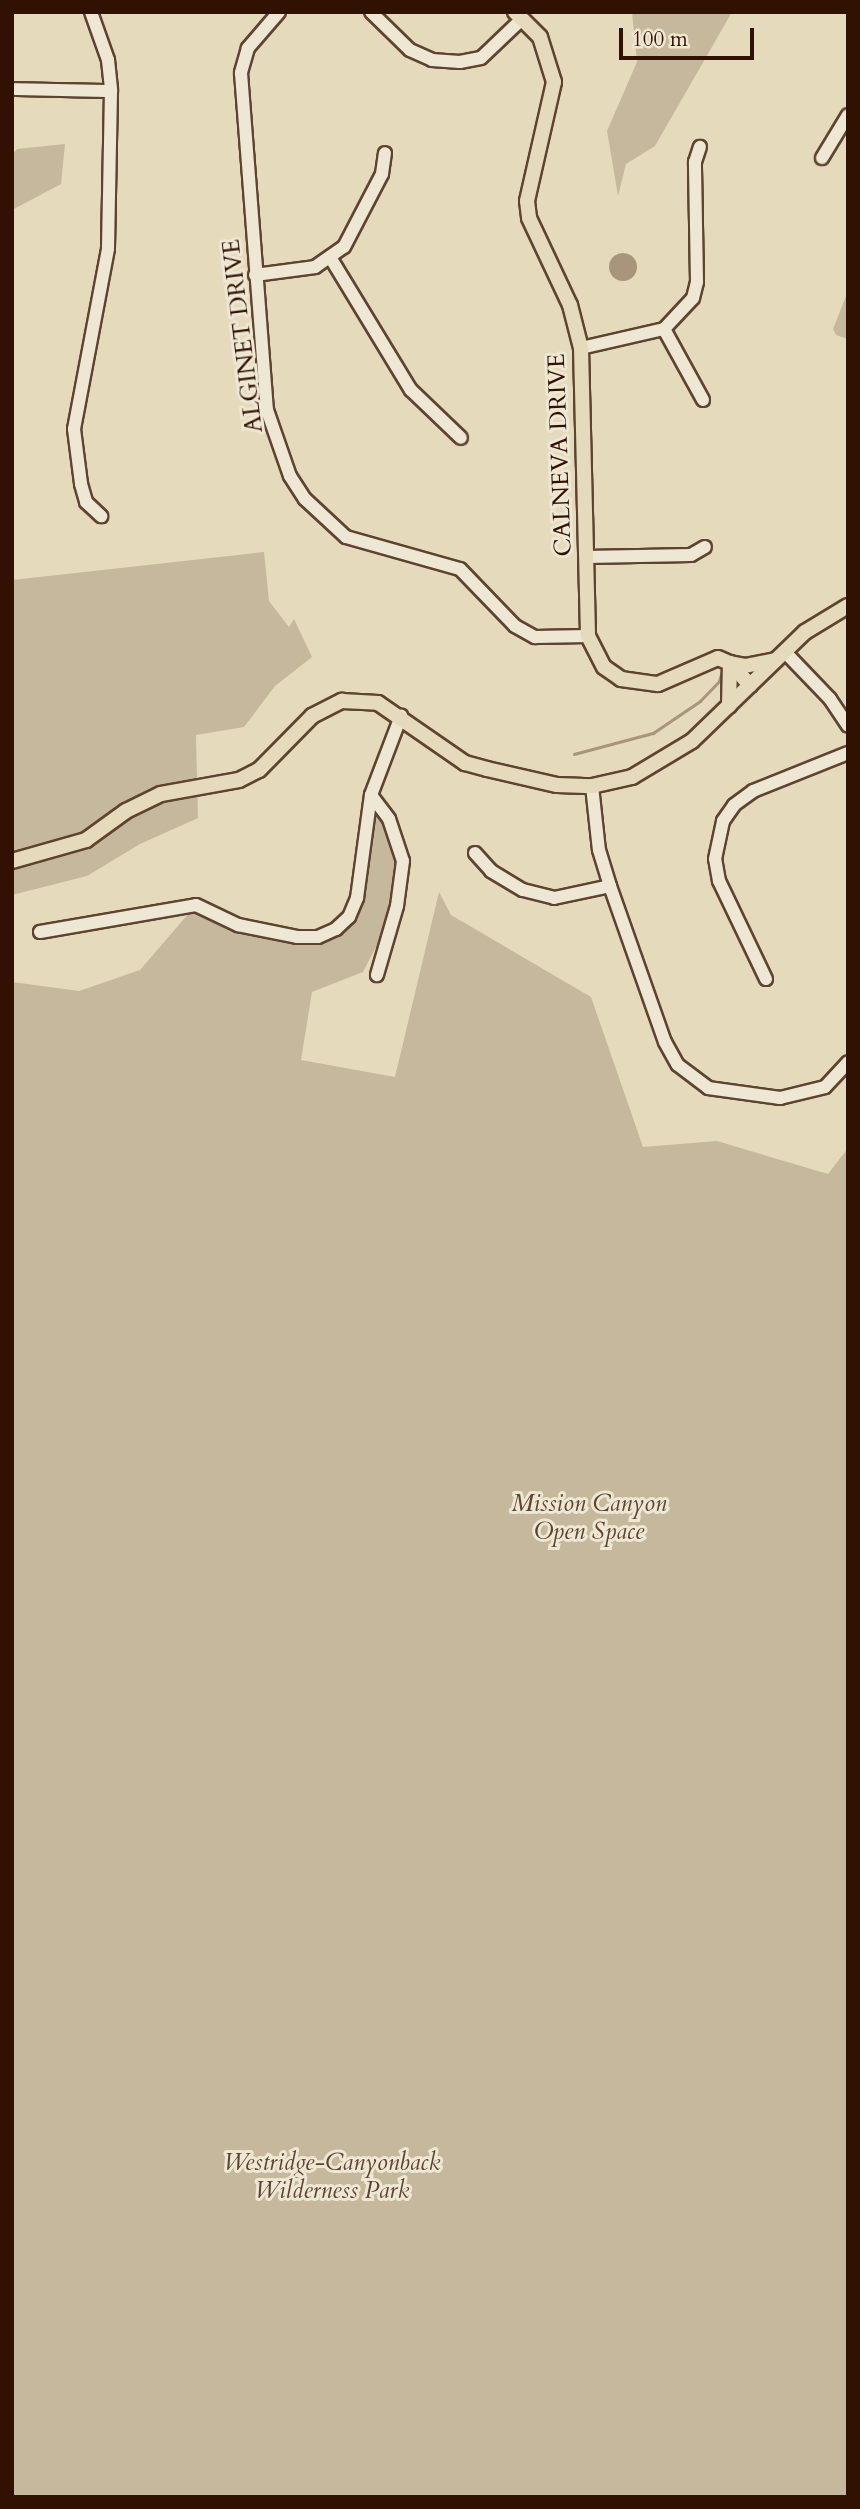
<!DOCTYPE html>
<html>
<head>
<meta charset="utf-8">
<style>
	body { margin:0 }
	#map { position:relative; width:860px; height:2509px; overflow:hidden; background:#e5dabb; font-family:Cardo,serif }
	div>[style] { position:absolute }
	.green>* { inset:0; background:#c6b89c }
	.water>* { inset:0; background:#a8967c }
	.round { border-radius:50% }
	.stream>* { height:2.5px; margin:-1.25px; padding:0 1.25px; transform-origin:1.25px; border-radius:1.25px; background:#a8967c }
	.roads { filter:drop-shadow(2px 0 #5e4430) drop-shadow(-2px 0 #5e4430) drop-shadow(0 2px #5e4430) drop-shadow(0 -2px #5e4430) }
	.minor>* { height:12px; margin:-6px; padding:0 6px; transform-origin:6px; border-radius:6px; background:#eee7d3 }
	.major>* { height:14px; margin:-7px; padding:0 7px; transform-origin:7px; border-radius:7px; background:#e5dabb }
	span { translate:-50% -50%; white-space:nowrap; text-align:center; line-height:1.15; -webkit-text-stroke:6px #eee7d3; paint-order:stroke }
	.street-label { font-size:24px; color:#311202 }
	.park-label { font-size:24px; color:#5e4430; font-style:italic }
	.frame { position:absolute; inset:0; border:14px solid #311202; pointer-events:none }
	.scale { position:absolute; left:619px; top:28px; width:135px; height:32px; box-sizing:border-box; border:4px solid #311202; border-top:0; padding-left:9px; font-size:21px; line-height:24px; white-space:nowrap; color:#311202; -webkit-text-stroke:5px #eee7d3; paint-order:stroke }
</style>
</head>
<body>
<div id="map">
	<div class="green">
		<i style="clip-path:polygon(632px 12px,732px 12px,655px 146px,626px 164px,618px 196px,607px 131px,637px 62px)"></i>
		<i style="clip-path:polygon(65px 144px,61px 184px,12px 210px,12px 155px,17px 149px)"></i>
		<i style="clip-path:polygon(848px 291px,848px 339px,836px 335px,833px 329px)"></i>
		<i style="clip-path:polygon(264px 552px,269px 601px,289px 627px,294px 619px,312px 657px,275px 686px,244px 727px,196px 735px,198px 818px,140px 844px,87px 876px,12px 895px,12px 580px)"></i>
		<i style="clip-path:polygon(371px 795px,403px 861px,397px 906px,363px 972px,312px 992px,301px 1060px,395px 1077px,439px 892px,451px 915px,591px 997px,643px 1147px,717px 1141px,828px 1174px,848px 1148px,848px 2497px,12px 2497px,12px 982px,79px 991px,140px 970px,196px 905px,238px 925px,318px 937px,349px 917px)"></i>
	</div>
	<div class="water">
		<i class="round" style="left:609px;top:253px;width:28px;height:28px"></i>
	</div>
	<div class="stream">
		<i style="left:574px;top:754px;width:82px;rotate:-14.9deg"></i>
		<i style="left:653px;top:733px;width:57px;rotate:-34.2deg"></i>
		<i style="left:700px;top:701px;width:28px;rotate:-46deg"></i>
		<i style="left:719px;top:681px;width:13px;rotate:-72deg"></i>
	</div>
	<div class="roads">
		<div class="minor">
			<i style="left:91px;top:12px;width:51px;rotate:70.5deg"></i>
			<i style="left:108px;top:60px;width:31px;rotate:84deg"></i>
			<i style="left:111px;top:91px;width:158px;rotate:91.1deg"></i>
			<i style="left:108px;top:249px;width:183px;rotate:100.7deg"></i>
			<i style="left:74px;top:429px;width:55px;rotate:82.7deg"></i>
			<i style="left:81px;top:484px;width:19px;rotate:74deg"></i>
			<i style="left:86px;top:502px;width:21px;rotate:43deg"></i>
			<i style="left:279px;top:12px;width:48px;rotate:130.7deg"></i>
			<i style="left:248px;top:48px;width:26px;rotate:106deg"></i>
			<i style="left:241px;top:73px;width:338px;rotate:85.6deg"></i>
			<i style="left:267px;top:410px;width:70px;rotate:70.8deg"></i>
			<i style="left:290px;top:476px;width:27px;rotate:57deg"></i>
			<i style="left:305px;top:499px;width:56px;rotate:42.8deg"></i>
			<i style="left:346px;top:537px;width:118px;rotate:15.7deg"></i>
			<i style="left:460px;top:569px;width:79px;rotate:46deg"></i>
			<i style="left:515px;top:626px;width:23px;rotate:29deg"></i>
			<i style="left:535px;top:637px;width:53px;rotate:-1.1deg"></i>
			<i style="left:371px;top:12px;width:54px;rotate:44.3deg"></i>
			<i style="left:410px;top:50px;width:24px;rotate:24deg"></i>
			<i style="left:432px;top:60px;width:28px;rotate:4deg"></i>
			<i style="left:460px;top:62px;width:21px;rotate:-11deg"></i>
			<i style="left:481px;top:58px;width:57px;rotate:-43.6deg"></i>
			<i style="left:12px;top:89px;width:99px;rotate:1.2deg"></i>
			<i style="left:822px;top:158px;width:50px;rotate:-58.8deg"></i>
			<i style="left:330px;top:257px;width:156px;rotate:58.7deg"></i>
			<i style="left:411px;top:390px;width:69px;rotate:43.8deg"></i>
			<i style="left:255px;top:275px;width:61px;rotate:-7.6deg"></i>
			<i style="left:315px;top:267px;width:35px;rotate:-35deg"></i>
			<i style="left:344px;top:247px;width:82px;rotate:-62.5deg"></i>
			<i style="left:382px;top:174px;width:21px;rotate:-82deg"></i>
			<i style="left:664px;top:329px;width:81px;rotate:61.2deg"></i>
			<i style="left:581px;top:348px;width:85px;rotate:-12.9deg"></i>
			<i style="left:664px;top:329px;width:42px;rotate:-46.9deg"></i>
			<i style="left:693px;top:298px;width:16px;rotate:-76deg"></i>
			<i style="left:697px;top:282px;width:120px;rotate:-91deg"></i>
			<i style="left:695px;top:162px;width:16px;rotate:-72deg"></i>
			<i style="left:586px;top:557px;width:105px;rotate:-1.1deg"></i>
			<i style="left:691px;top:555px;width:16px;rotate:-30deg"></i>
			<i style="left:785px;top:652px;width:65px;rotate:46.2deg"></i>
			<i style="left:830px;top:699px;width:32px;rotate:56deg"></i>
			<i style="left:592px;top:786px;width:64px;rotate:83.8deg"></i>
			<i style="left:599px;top:850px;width:38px;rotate:73deg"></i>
			<i style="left:610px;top:886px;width:165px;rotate:70.6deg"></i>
			<i style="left:665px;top:1042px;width:26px;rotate:61deg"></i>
			<i style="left:678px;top:1065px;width:38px;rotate:37deg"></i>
			<i style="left:708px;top:1088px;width:73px;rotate:7.9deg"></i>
			<i style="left:780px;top:1098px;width:46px;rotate:-13.7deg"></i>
			<i style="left:825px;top:1087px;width:34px;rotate:-47deg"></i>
			<i style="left:371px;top:795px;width:30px;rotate:53deg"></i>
			<i style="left:389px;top:819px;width:44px;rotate:71.6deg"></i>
			<i style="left:403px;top:861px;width:45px;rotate:97.6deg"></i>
			<i style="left:397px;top:906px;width:72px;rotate:106.2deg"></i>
			<i style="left:475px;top:853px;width:24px;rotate:48deg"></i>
			<i style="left:491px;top:871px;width:37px;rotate:31deg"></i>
			<i style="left:523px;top:890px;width:32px;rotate:14deg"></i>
			<i style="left:554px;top:898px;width:57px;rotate:-12.1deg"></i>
			<i style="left:40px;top:932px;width:158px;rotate:-9.8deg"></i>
			<i style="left:196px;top:905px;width:47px;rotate:25.5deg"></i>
			<i style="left:238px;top:925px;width:60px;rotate:11.5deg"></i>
			<i style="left:297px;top:937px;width:21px"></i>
			<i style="left:318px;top:937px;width:20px;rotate:-24deg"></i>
			<i style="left:336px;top:929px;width:18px;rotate:-43deg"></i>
			<i style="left:349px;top:917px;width:21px;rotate:-67deg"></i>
			<i style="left:357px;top:898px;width:104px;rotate:-82.3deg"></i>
			<i style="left:371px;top:795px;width:85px;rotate:-69.2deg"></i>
			<i style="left:766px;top:979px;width:109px;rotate:-115.6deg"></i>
			<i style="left:719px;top:881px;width:22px;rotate:-100deg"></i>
			<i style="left:715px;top:859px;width:39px;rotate:-78deg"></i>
			<i style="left:723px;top:821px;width:19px;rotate:-55deg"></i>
			<i style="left:734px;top:805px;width:24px;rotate:-36deg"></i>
			<i style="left:753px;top:791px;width:102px;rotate:-21.8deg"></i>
		</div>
		<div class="major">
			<i style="left:515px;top:12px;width:35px;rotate:45deg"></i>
			<i style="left:540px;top:37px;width:47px;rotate:72.7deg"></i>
			<i style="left:554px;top:82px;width:122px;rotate:102.8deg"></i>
			<i style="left:527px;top:201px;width:17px;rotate:83deg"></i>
			<i style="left:529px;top:218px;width:96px;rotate:64.8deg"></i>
			<i style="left:570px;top:305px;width:44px;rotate:75.7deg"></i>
			<i style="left:581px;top:348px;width:288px;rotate:88.6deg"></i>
			<i style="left:588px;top:636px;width:35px;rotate:63deg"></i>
			<i style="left:604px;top:667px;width:21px;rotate:35deg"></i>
			<i style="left:621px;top:679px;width:37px;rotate:8deg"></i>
			<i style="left:658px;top:684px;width:65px;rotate:-23.4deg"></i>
			<i style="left:718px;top:658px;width:13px;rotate:23deg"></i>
			<i style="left:730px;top:663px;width:30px;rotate:48deg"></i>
			<i style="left:729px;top:706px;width:43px;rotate:-88.7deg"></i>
			<i style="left:730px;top:663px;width:15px;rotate:11deg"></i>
			<i style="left:745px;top:666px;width:31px;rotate:-11deg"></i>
			<i style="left:12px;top:861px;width:77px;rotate:-15.8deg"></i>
			<i style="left:86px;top:840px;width:49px;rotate:-35.9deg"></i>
			<i style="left:126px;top:811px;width:39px;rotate:-26deg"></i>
			<i style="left:161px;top:794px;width:79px;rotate:-10.2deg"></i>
			<i style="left:239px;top:780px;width:22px;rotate:-27deg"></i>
			<i style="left:259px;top:770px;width:76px;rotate:-45.5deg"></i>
			<i style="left:312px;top:716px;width:34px;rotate:-27deg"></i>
			<i style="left:342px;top:701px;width:36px;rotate:3deg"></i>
			<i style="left:378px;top:703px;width:106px;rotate:34.6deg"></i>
			<i style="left:465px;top:763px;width:23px;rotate:15deg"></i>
			<i style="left:487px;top:769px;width:72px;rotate:12.9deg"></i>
			<i style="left:557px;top:785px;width:35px;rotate:2deg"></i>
			<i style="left:592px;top:786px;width:41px;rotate:-12.7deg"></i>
			<i style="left:632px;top:777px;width:70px;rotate:-31deg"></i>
			<i style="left:692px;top:741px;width:157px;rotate:-44deg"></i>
			<i style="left:805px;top:632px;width:50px;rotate:-31.2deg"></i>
		</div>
	</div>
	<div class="street-label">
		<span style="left:243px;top:336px;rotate:-97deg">ALGINET DRIVE</span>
		<span style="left:560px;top:455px;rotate:-92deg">CALNEVA DRIVE</span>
	</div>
	<div class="park-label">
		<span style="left:589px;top:1518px">Mission Canyon<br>Open Space</span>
		<span style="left:332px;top:2177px">Westridge-Canyonback<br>Wilderness Park</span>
	</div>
	<div class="frame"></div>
	<div class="scale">100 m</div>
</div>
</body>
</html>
